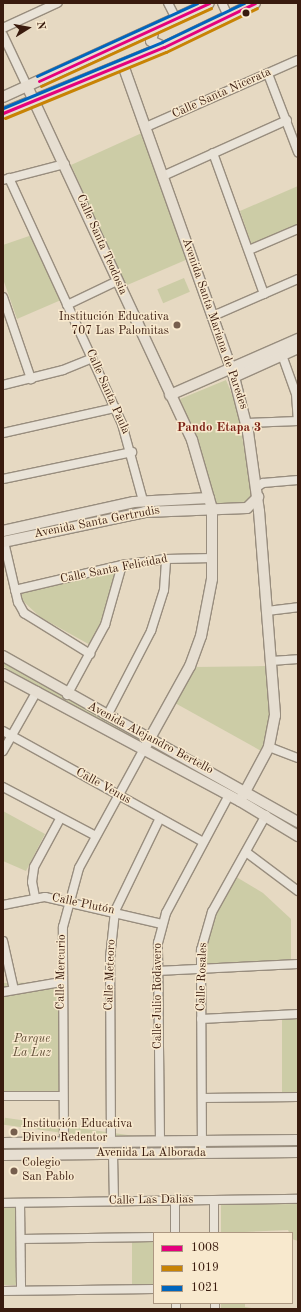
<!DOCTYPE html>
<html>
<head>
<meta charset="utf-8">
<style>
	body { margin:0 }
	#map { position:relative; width:301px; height:1312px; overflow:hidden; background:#e6d9c2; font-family:"Old Standard TT",serif }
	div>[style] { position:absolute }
	.green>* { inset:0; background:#cccca6; transform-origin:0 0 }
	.roads { filter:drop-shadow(1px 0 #988d7e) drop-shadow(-1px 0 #988d7e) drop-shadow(0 1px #988d7e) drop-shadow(0 -1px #988d7e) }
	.minor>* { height:8px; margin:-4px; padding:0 4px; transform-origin:4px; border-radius:4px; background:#e9e3d8 }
	.major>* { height:10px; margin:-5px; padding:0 5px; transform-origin:5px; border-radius:5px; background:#e6ded1 }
	.bus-1>* { height:3px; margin:-1.5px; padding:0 1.5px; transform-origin:1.5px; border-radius:1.5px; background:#e5007d }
	.bus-2>* { height:3px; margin:-1.5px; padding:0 1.5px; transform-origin:1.5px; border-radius:1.5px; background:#c88304 }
	.bus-3>* { height:3px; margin:-1.5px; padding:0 1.5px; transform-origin:1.5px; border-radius:1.5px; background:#0065bd }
	.dots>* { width:11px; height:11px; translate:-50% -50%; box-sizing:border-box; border:2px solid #f8e9ce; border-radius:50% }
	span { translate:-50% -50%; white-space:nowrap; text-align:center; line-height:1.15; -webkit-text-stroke:3px #f8e9ce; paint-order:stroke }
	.street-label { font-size:12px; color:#391b0e }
	.poi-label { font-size:12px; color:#391b0e }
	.right { translate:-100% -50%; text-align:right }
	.left { translate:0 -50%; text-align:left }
	.park-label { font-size:12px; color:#5f4d35; font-style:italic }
	.neighbourhood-label { font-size:13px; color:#7a1f14; font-weight:700 }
	.frame { position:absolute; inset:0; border:4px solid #391b0e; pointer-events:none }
	.legend { position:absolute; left:153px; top:1232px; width:140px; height:72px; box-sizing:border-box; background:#f8e9ce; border:1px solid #ac9781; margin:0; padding:5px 7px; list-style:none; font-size:12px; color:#391b0e }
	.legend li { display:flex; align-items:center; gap:8px; height:20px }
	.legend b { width:20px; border:1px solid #ac9781 }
	.north { position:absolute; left:8px; top:8px; width:40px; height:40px; -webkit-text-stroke:3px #f8e9ce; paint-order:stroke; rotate:79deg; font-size:11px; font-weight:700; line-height:16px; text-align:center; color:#391b0e }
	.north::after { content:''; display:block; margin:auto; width:14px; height:18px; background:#391b0e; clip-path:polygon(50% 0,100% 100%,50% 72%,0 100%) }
</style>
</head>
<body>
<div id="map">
	<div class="green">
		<i style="clip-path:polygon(144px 132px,188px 259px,125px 286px,71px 165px)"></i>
		<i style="clip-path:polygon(298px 186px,298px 226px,252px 246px,240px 211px)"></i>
		<i style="clip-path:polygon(32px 235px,61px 300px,17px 319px,3px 279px,3px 245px)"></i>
		<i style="left:184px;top:278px;width:15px;height:29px;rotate:67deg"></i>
		<i style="clip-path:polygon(226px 380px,237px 406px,252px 496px,246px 505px,219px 505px,214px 501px,206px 468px,180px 399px)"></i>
		<i style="clip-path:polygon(203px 500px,205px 505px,138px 510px,3px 539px,3px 534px,141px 505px)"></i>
		<i style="clip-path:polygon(117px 571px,112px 598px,92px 646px,40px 617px,23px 601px,21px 593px)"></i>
		<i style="clip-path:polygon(3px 659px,143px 737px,142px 743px,21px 678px,3px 666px)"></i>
		<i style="clip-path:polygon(266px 666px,270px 718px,263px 752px,175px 703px,194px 667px)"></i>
		<i style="left:162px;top:747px;width:88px;height:6px;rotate:29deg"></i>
		<i style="clip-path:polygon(3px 811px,45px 834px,26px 871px,3px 861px)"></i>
		<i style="clip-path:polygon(233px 875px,263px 893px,291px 919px,291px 965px,200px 970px,206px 927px)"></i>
		<i style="left:61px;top:982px;width:114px;height:59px;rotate:89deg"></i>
		<i style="left:298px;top:1017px;width:76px;height:16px;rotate:90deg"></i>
		<i style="left:298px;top:1142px;width:7px;height:93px;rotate:90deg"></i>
		<i style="left:199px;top:1145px;width:7px;height:196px;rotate:98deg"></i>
		<i style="clip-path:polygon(298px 1204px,298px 1241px,292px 1239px,288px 1230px,221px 1233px,221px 1205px)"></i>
		<i style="left:3px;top:1206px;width:13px;height:79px"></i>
		<i style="left:154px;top:1237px;width:49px;height:22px;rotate:90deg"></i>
		<i style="clip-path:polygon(221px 1303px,245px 1303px,245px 1307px,258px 1309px,221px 1309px)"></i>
	</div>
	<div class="roads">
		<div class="minor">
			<i style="left:168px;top:3px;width:18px;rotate:63deg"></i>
			<i style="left:222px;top:3px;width:14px;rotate:65deg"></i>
			<i style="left:3px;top:28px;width:60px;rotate:-24.8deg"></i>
			<i style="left:3px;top:35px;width:56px;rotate:64.8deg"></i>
			<i style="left:268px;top:74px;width:84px;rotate:69deg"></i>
			<i style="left:146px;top:127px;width:166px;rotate:-23.8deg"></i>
			<i style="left:213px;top:153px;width:150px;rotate:70.1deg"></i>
			<i style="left:163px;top:176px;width:136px;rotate:-24.3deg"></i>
			<i style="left:9px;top:178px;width:271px;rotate:65.3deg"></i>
			<i style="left:122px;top:424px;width:80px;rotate:74.7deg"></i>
			<i style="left:3px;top:180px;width:64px;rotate:-14.5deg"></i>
			<i style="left:249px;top:250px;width:53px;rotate:-23.2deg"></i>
			<i style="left:3px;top:297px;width:87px;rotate:71.1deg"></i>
			<i style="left:67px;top:305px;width:55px;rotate:-25.6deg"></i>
			<i style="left:213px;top:316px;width:93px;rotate:-23.5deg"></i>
			<i style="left:282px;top:355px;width:41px;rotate:70.3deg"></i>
			<i style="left:296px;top:394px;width:27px;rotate:86deg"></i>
			<i style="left:3px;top:385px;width:62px;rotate:-14deg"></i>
			<i style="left:63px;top:370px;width:31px;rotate:-22deg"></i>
			<i style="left:247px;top:423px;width:51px;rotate:-2.2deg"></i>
			<i style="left:3px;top:433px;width:115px;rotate:-12.6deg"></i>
			<i style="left:3px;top:479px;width:132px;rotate:-11.8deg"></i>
			<i style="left:257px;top:487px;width:7px;rotate:-34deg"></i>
			<i style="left:263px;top:483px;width:35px;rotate:-5deg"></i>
			<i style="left:4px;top:542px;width:62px;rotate:76.9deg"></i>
			<i style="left:18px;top:602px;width:13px;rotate:61deg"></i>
			<i style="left:24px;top:613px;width:78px;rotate:31.8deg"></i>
			<i style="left:15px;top:590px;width:110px;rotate:-13.2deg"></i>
			<i style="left:122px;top:565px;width:44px;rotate:-7.8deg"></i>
			<i style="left:166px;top:559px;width:47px;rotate:-1.2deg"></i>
			<i style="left:267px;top:611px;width:31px;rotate:-7deg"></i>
			<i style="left:271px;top:661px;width:27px;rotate:-4deg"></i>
			<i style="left:67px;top:695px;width:80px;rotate:-61.5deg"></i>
			<i style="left:105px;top:625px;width:62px;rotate:-74.2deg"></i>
			<i style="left:107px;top:716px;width:96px;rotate:-62.6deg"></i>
			<i style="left:151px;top:631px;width:43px;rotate:-72.4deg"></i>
			<i style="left:164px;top:590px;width:31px;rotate:-86deg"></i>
			<i style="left:3px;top:731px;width:229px;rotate:29deg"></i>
			<i style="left:269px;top:747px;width:31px;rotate:21deg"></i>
			<i style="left:3px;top:751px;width:69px;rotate:-60.5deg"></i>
			<i style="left:3px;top:787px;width:105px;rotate:27.8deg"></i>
			<i style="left:246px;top:852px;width:65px;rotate:36.9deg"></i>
			<i style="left:35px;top:897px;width:15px;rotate:-101deg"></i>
			<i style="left:32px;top:882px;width:15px;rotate:-82deg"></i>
			<i style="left:34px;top:867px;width:55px;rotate:-61.6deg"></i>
			<i style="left:3px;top:905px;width:43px;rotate:-10.8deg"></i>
			<i style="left:45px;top:897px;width:120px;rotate:13deg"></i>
			<i style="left:3px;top:941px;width:50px;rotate:77.3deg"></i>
			<i style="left:157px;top:971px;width:141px;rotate:-2.8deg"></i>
			<i style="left:3px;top:992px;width:59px;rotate:-9.8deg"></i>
			<i style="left:201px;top:1019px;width:97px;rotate:-3deg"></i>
			<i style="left:3px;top:1096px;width:60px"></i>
			<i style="left:202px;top:1098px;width:96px;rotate:-0.6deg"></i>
			<i style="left:160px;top:1141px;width:198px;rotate:-90.6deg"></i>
			<i style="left:158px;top:943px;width:31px;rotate:-75deg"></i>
			<i style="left:166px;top:913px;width:134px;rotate:-61.9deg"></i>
			<i style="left:64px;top:1142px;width:215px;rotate:-90.3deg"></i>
			<i style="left:63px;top:927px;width:61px;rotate:-74.8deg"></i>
			<i style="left:79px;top:868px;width:136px;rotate:-61.4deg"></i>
			<i style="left:111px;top:1142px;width:184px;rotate:-90.3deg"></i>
			<i style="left:110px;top:958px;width:47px;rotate:-83.9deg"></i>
			<i style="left:115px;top:911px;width:103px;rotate:-64.2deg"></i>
			<i style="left:113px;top:1154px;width:47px;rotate:88.8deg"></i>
			<i style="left:202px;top:1154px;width:204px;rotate:-90.3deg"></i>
			<i style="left:201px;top:950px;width:40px;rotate:-74deg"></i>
			<i style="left:212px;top:912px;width:111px;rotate:-60.9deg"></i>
			<i style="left:214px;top:1200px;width:33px;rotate:90deg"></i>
			<i style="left:175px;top:1201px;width:32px;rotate:90deg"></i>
			<i style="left:3px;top:1203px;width:295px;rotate:-0.8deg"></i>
			<i style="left:20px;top:1203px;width:87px;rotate:89.3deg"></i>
			<i style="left:21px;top:1239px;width:133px;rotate:-0.9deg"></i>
			<i style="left:3px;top:1291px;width:151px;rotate:-0.8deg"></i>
			<i style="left:176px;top:1303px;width:6px;rotate:90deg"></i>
			<i style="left:215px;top:1303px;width:6px;rotate:90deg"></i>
		</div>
		<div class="major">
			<i style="left:154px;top:29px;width:12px;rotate:104deg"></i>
			<i style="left:151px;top:41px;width:14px;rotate:25deg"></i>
			<i style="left:123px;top:65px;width:331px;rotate:70.4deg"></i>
			<i style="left:234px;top:377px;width:57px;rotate:75.7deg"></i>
			<i style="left:248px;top:432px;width:80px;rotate:82.1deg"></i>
			<i style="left:259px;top:511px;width:205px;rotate:85.5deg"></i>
			<i style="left:275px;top:715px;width:33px;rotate:101deg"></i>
			<i style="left:269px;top:747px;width:61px;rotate:118.2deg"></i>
			<i style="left:27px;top:86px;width:391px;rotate:65deg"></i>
			<i style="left:192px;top:440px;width:72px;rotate:73.8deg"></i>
			<i style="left:212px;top:509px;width:70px;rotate:90deg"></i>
			<i style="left:212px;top:579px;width:58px;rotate:100.9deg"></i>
			<i style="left:201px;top:636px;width:32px;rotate:110deg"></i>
			<i style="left:190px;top:666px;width:95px;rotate:119deg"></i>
			<i style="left:3px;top:97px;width:226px;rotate:-24.5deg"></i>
			<i style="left:3px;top:113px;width:174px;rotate:-22.3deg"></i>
			<i style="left:164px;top:47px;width:101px;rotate:-25.8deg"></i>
			<i style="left:234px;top:377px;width:70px;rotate:-24.4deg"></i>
			<i style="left:170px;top:395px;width:140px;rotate:-23.6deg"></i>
			<i style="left:3px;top:531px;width:134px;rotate:-12.5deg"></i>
			<i style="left:134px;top:502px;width:75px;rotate:-3.1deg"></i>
			<i style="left:3px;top:542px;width:145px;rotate:-11.9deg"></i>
			<i style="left:145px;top:512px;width:102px;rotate:-2.2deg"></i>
			<i style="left:247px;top:508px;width:16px;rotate:-45deg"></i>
			<i style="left:3px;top:656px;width:338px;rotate:29.4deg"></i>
			<i style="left:3px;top:674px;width:269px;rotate:28.2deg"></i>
			<i style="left:240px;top:801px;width:68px;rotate:31.1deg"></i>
			<i style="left:3px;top:1143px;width:295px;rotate:-0.6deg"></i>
			<i style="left:3px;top:1155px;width:295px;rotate:-0.6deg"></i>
		</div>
	</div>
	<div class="bus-1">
		<i style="left:39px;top:81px;width:187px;rotate:-24.6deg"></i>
		<i style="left:3px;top:113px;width:174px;rotate:-22.3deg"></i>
		<i style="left:164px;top:47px;width:101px;rotate:-25.8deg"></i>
	</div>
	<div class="bus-2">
		<i style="left:41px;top:86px;width:187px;rotate:-24.6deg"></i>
		<i style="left:5px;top:118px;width:174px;rotate:-22.3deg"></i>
		<i style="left:166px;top:52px;width:101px;rotate:-25.8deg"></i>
	</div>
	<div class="bus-3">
		<i style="left:37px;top:76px;width:176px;rotate:-24.5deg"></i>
		<i style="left:3px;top:108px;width:172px;rotate:-22.5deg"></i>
		<i style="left:162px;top:42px;width:91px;rotate:-25.4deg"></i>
	</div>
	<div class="dots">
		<i style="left:246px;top:13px;background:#391b0e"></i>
		<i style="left:177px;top:325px;background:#765e4d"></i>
		<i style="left:14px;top:1132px;background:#765e4d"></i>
		<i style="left:14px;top:1171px;background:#765e4d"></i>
	</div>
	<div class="street-label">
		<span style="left:222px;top:94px;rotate:-24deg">Calle Santa Nicerata</span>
		<span style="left:101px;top:245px;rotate:66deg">Calle Santa Teodosia</span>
		<span style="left:214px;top:324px;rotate:71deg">Avenida Santa Mariana de Paredes</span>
		<span style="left:107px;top:392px;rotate:66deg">Calle Santa Paula</span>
		<span style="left:97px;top:523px;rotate:-11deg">Avenida Santa Gertrudis</span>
		<span style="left:114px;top:570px;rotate:-11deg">Calle Santa Felicidad</span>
		<span style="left:150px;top:739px;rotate:28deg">Avenida Alejandro Bertello</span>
		<span style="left:103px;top:787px;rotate:29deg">Calle Venus</span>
		<span style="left:83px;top:905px;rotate:12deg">Calle Plutón</span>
		<span style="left:62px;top:972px;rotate:-89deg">Calle Mercurio</span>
		<span style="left:111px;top:975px;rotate:-88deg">Calle Meteoro</span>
		<span style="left:203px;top:977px;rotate:-88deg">Calle Rosales</span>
		<span style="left:159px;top:996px;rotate:-90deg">Calle Julio Rodavero</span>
		<span style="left:151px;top:1154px">Avenida La Alborada</span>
		<span style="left:151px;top:1201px;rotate:-1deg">Calle Las Dalias</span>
	</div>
	<div class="poi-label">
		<span class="right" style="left:169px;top:325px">Institución Educativa<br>707 Las Palomitas</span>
		<span class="left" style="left:22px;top:1132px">Institución Educativa<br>Divino Redentor</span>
		<span class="left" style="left:22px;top:1171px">Colegio<br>San Pablo</span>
	</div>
	<div class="park-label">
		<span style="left:32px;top:1047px">Parque<br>La Luz</span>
	</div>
	<div class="neighbourhood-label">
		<span style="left:219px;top:428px">Pando Etapa 3</span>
	</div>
	<div class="frame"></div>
	<ul class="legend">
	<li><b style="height:5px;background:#e5007d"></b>1008</li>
	<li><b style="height:5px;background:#c88304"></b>1019</li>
	<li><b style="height:5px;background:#0065bd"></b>1021</li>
	</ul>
	<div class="north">N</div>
</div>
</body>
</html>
